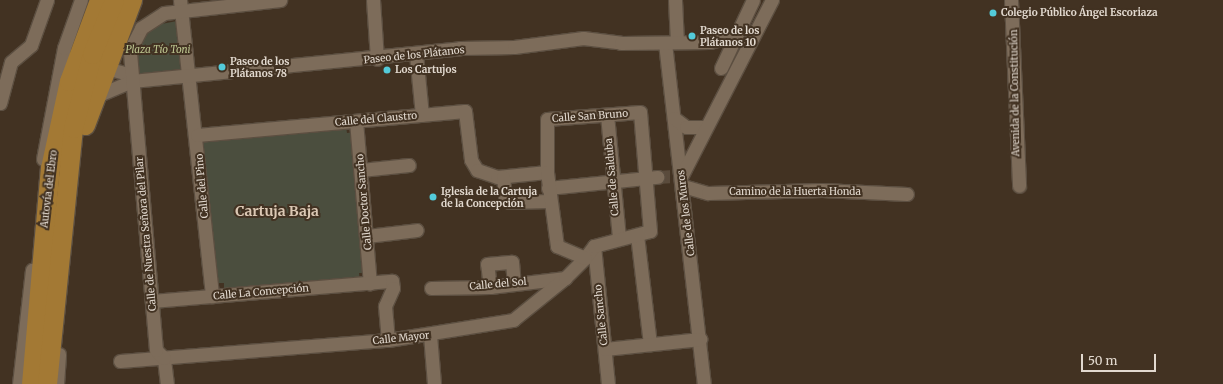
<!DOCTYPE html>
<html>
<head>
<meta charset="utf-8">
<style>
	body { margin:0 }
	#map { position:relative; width:1223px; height:384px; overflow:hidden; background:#423222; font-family:Merriweather,serif }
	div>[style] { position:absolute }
	.green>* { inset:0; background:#4b4e3e }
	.minor-tunnel>* { height:13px; margin-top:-6.5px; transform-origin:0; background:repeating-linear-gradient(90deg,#5a4b3c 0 13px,transparent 0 19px) }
	.roads { filter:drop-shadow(1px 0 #5c4f41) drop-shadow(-1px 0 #5c4f41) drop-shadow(0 1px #5c4f41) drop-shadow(0 -1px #5c4f41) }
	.minor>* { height:13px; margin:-6.5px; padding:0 6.5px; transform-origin:6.5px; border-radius:6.5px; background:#7d6c5a }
	.highway>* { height:19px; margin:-9.5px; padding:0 9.5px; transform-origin:9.5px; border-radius:9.5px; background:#a37934 }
	.dots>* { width:11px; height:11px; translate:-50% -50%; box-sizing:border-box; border:2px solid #423222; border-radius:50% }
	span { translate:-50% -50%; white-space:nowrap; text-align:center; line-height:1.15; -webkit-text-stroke:4px #423222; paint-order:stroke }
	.poi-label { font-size:10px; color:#e2d9cf; font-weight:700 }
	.left { translate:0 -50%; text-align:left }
	.park-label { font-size:10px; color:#bfc892; font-style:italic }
	.street-label { font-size:10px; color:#e2d9cf }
	.district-label { font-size:14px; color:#dbc8b4; font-weight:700 }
	.scale { position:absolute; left:1081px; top:354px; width:75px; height:18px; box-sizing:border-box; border:2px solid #e2d9cf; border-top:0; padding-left:5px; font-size:12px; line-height:14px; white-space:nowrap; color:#e2d9cf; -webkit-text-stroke:3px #423222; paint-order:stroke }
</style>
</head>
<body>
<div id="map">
	<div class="green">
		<i style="clip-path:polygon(177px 21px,181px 69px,138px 74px,134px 57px,144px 34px,156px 25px)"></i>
		<i style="clip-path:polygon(346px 126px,347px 133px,354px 132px,366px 273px,359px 273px,360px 281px,224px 292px,224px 283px,215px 283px,201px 140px)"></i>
	</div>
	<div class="minor-tunnel">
		<i style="left:657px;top:177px;width:17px;rotate:-3deg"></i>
	</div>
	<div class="roads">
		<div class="minor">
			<i style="left:180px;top:0;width:298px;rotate:83.8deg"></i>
			<i style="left:373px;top:0;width:59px;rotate:86.1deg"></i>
			<i style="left:675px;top:0;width:42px;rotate:87.3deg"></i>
			<i style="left:1011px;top:0;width:186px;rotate:87.5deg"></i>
			<i style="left:665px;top:43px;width:343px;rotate:83.5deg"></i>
			<i style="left:416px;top:54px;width:61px;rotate:84.4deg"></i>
			<i style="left:106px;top:68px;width:24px;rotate:15deg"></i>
			<i style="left:721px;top:68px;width:75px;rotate:-64.8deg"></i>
			<i style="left:94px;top:97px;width:41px;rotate:-22.8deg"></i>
			<i style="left:132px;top:81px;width:330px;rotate:-5.7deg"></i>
			<i style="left:460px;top:48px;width:54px;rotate:-1.1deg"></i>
			<i style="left:514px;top:47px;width:70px;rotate:-7.4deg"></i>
			<i style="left:583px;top:38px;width:38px;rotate:7deg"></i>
			<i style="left:621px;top:43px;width:89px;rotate:-0.6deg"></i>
			<i style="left:710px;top:42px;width:27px;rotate:-15deg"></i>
			<i style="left:0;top:103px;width:42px;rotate:-75deg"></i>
			<i style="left:11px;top:62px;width:26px;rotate:-40deg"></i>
			<i style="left:31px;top:45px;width:48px;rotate:-70.4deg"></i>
			<i style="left:607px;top:115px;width:124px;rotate:84.4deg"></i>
			<i style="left:674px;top:118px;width:15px;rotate:37deg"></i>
			<i style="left:686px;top:127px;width:18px"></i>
			<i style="left:356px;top:121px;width:163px;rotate:85.1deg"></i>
			<i style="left:197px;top:135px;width:269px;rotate:-5.1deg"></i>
			<i style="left:465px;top:111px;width:49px;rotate:83deg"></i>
			<i style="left:471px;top:160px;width:12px;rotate:59deg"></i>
			<i style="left:477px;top:170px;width:21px;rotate:19deg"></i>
			<i style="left:497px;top:177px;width:50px;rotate:-5.7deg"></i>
			<i style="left:43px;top:159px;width:113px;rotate:-79.3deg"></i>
			<i style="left:64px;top:48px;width:51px;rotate:-70.5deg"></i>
			<i style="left:361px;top:170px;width:48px;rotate:-5.9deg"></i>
			<i style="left:682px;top:175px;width:197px;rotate:-62.8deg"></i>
			<i style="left:503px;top:177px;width:20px;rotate:84deg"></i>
			<i style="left:505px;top:197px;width:6px;rotate:51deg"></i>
			<i style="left:509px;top:202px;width:41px;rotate:-1.4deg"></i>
			<i style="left:683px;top:186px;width:26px;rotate:16deg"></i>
			<i style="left:708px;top:193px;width:114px;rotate:-1.5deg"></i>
			<i style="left:822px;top:190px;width:85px;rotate:2.7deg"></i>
			<i style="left:548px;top:188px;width:110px;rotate:-5.8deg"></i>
			<i style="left:637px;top:235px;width:110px;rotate:83.2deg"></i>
			<i style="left:367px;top:236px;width:50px;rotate:-6.8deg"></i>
			<i style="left:594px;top:246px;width:139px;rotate:84.2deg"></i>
			<i style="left:490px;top:287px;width:23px;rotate:-97deg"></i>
			<i style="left:487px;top:264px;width:25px;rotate:-5deg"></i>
			<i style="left:512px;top:262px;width:21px;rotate:85deg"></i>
			<i style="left:431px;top:288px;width:59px;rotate:-1deg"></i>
			<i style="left:490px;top:287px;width:76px;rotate:-6.8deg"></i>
			<i style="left:152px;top:301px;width:241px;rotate:-4.8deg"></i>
			<i style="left:392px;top:281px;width:7px;rotate:82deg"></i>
			<i style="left:393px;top:288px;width:20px;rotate:114deg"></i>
			<i style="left:385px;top:306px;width:34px;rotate:85deg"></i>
			<i style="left:430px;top:335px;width:49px;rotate:85.3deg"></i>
			<i style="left:605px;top:349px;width:96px;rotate:-6deg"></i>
			<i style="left:120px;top:361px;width:269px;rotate:-4.5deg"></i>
			<i style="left:388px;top:340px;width:127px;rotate:-9.1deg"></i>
			<i style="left:513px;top:320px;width:67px;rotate:-38.9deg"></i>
			<i style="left:565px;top:278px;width:28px;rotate:-45deg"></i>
			<i style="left:585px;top:258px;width:15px;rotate:-53deg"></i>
			<i style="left:594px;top:246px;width:58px;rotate:-15deg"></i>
			<i style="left:650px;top:231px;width:119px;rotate:-94.8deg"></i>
			<i style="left:640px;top:112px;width:93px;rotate:175.7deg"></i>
			<i style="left:547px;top:119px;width:53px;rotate:90deg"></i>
			<i style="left:547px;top:172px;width:75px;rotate:82.3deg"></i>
			<i style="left:557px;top:246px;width:30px;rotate:23deg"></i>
			<i style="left:19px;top:384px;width:115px;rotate:-83.5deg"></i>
			<i style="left:57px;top:384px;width:30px;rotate:-86deg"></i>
			<i style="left:167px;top:384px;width:26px;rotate:-97deg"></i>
			<i style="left:164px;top:358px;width:11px;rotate:-135deg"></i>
			<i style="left:156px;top:350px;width:301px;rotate:-95deg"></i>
			<i style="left:130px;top:50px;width:25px;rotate:-63deg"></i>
			<i style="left:141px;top:28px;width:27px;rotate:-33deg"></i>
			<i style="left:164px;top:13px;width:117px;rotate:-6.4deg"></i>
		</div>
		<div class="highway">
			<i style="left:85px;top:125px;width:134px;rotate:-69.4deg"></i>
			<i style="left:31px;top:384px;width:217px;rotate:-85deg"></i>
			<i style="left:50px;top:168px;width:89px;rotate:-77.7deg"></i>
			<i style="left:69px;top:81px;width:86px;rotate:-69.7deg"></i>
			<i style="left:47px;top:384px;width:257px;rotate:-84.2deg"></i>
			<i style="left:73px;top:128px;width:76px;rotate:-75.6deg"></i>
			<i style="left:92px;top:54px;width:58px;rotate:-67.8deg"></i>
		</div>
	</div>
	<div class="dots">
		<i style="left:993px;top:13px;background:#53cbda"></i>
		<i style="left:692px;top:36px;background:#53cbda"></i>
		<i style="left:222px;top:67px;background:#53cbda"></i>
		<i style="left:387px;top:70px;background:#53cbda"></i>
		<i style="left:433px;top:197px;background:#53cbda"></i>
	</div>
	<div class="poi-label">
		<span class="left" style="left:1001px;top:13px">Colegio Público Ángel Escoriaza</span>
		<span class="left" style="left:700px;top:36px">Paseo de los<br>Plátanos 10</span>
		<span class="left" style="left:230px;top:67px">Paseo de los<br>Plátanos 78</span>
		<span class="left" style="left:395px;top:70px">Los Cartujos</span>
		<span class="left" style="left:441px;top:197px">Iglesia de la Cartuja<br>de la Concepción</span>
	</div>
	<div class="park-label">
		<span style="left:158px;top:50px">Plaza Tío Toni</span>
	</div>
	<div class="street-label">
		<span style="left:414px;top:55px;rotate:-6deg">Paseo de los Plátanos</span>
		<span style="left:1015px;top:93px;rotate:-91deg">Avenida de la Constitución</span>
		<span style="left:590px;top:116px;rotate:-4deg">Calle San Bruno</span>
		<span style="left:376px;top:119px;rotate:-5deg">Calle del Claustro</span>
		<span style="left:612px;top:177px;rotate:-95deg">Calle de Salduba</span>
		<span style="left:202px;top:186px;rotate:-95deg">Calle del Pino</span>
		<span style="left:49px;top:189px;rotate:-83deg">Autovía del Ebro</span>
		<span style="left:795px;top:192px">Camino de la Huerta Honda</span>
		<span style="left:364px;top:202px;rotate:-95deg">Calle Doctor Sancho</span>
		<span style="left:686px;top:213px;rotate:-97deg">Calle de los Muros</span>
		<span style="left:146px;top:234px;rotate:-95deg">Calle de Nuestra Señora del Pilar</span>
		<span style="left:498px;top:284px;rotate:-5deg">Calle del Sol</span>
		<span style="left:261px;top:292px;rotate:-5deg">Calle La Concepción</span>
		<span style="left:601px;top:315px;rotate:-96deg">Calle Sancho</span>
		<span style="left:401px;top:338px;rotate:-6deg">Calle Mayor</span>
	</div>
	<div class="district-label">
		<span style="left:277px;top:211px">Cartuja Baja</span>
	</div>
	<div class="scale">50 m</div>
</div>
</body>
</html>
